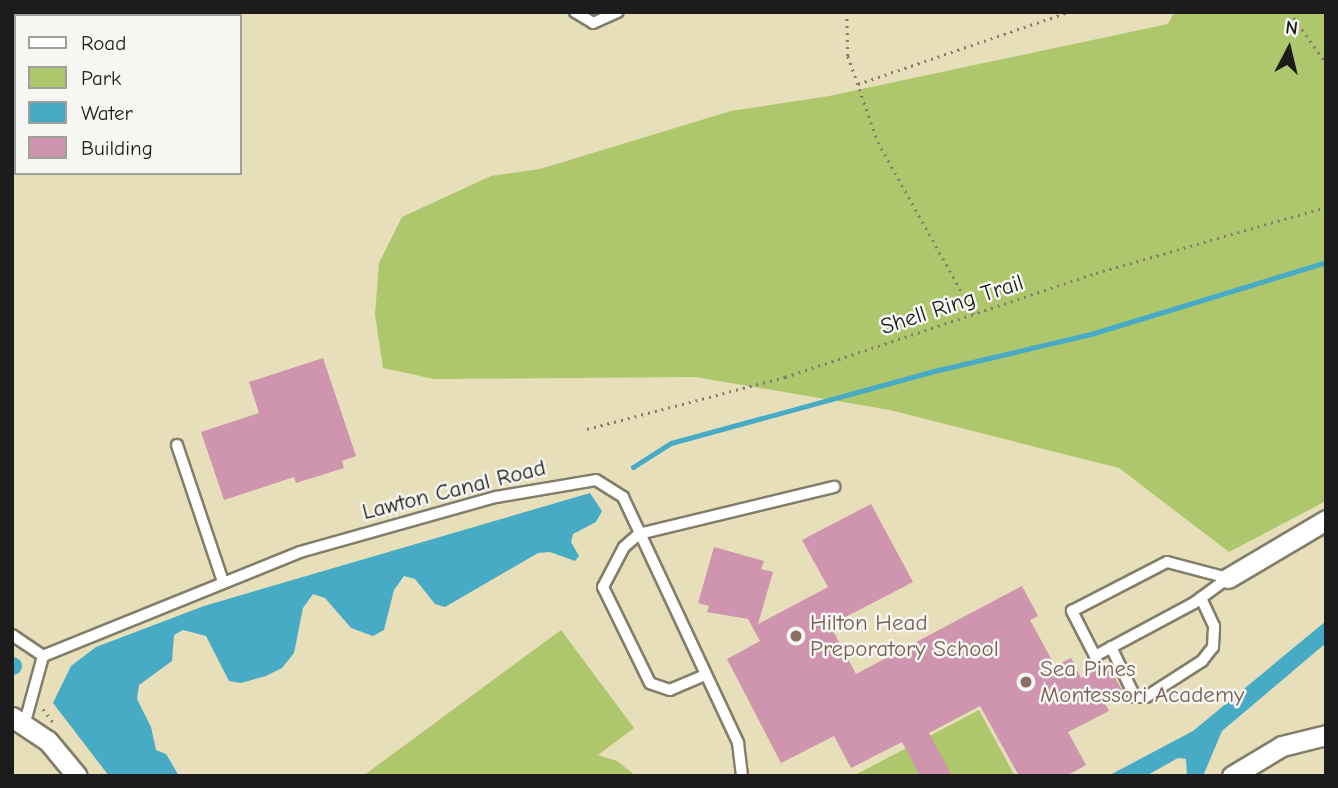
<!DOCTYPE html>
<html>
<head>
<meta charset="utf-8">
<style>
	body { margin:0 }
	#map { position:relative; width:1338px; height:788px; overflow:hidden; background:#e7dfb9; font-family:"Comic Neue",sans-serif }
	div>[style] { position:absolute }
	.green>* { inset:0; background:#afc76c }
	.water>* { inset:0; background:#47abc6 }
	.stream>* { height:5px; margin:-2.5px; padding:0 2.5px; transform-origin:2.5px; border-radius:2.5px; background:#47abc6 }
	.canal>* { height:18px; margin:-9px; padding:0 9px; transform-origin:9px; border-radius:9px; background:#47abc6 }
	.building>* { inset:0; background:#cf94ae }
	.path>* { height:2.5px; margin-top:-1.25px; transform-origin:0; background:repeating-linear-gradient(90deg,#827e6a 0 2px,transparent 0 7px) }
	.roads { filter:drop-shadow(2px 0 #827e6a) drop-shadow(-2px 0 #827e6a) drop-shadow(0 2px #827e6a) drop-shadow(0 -2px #827e6a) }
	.service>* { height:10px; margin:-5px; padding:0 5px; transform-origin:5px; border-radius:5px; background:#fff }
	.minor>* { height:19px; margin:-9.5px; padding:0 9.5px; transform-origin:9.5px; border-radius:9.5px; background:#fff }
	.dots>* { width:19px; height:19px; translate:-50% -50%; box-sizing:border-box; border:4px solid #f6f6f2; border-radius:50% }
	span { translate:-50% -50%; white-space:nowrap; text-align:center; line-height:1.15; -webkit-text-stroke:5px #f6f6f2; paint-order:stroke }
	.street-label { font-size:23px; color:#1c1c1c }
	.education-label { font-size:23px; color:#785e54 }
	.left { translate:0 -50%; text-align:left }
	.frame { position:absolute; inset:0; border:14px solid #1c1c1c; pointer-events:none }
	.legend { position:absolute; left:14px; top:14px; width:228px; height:161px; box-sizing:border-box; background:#f6f6f2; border:2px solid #9f9f9c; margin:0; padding:9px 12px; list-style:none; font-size:21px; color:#1c1c1c }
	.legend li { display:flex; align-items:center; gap:14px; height:35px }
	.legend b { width:35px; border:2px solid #9f9f9c }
	.north { position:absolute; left:1254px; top:14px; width:70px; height:70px; -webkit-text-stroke:5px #f6f6f2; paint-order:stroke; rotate:7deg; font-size:19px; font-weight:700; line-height:28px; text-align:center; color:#1c1c1c }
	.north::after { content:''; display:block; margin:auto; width:24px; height:32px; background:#1c1c1c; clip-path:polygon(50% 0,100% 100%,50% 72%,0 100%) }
</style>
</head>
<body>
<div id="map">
	<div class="green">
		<i style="clip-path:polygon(1174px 12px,1326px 12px,1326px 501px,1229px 552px,1119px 468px,890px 410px,695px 377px,434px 379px,383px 368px,375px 315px,379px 263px,402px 217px,491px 176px,540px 169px,731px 111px,829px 96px,1168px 24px)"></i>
		<i style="clip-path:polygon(561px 630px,634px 728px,598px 755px,617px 761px,636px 776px,363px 776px)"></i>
		<i style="clip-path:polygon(979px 710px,1015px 776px,853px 776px)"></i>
	</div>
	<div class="water">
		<i style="clip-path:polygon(12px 12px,64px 12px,16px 16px,16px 21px)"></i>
		<i style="clip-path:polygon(590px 493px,602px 511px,596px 522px,573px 534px,571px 542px,579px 556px,575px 561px,550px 552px,538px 553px,445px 607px,435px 604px,415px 579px,404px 576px,394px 590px,384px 630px,373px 636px,351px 628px,325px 598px,313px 594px,303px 608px,294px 653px,282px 668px,266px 676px,241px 683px,229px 681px,206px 636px,183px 630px,174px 635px,172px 661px,139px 685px,137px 699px,151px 727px,156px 750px,166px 754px,179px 776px,109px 776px,53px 703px,71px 666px,96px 647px,204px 606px)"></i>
		<i style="clip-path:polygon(1326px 621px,1326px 643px,1222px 731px,1203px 776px,1187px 776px,1186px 759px,1178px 758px,1146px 776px,1108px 776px,1193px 731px)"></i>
	</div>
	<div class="stream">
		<i style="left:633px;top:467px;width:45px;rotate:-32.3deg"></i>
		<i style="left:671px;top:443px;width:269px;rotate:-15.3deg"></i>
		<i style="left:930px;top:372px;width:165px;rotate:-13.3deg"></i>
		<i style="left:1091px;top:334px;width:246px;rotate:-17deg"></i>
	</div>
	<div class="canal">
		<i style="left:12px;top:666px;width:1px"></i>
	</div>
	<div class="building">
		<i style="clip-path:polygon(323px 358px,356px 456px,342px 461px,344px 468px,296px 483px,294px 477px,224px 500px,201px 432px,259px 413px,249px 382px)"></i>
		<i style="clip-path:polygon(871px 504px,913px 582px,830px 625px,856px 674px,1022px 586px,1038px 616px,1030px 620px,1055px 666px,1071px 658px,1081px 678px,1107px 664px,1122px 690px,1103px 700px,1109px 711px,1068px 732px,1086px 765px,1066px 776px,1019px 776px,980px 706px,929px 733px,952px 776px,920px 776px,902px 742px,851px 768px,834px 736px,781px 763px,727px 659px,760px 641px,748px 619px,707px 612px,709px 606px,698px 603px,714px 547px,764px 561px,761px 569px,773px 572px,758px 624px,828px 587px,802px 540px)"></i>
	</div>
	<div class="path">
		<i style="left:847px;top:12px;width:44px;rotate:88.7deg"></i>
		<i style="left:848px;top:56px;width:91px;rotate:70.8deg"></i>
		<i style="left:878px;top:142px;width:197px;rotate:60.8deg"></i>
		<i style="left:1290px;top:12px;width:62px;rotate:54.8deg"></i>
		<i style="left:858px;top:84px;width:222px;rotate:-18.9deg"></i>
		<i style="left:587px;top:429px;width:205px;rotate:-14.7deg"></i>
		<i style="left:785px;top:377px;width:328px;rotate:-18.5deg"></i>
		<i style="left:1096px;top:273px;width:239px;rotate:-16deg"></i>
		<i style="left:43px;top:709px;width:18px;rotate:52deg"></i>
	</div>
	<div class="roads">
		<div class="service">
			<i style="left:101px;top:12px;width:4px;rotate:76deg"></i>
			<i style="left:575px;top:12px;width:21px;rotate:31deg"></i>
			<i style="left:593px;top:23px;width:27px;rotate:-24deg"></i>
			<i style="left:156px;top:16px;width:10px;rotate:-24deg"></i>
			<i style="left:12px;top:140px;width:6px;rotate:-45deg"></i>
			<i style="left:177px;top:445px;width:145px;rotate:71.4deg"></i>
			<i style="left:1167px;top:562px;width:63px;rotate:14.7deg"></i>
			<i style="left:1228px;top:578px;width:42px;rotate:143.7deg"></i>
			<i style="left:1194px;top:603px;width:112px;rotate:151.8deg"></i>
			<i style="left:1095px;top:656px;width:51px;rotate:-117.1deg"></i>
			<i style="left:1072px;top:611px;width:107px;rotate:-27.3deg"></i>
			<i style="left:12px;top:635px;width:37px;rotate:34deg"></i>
			<i style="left:43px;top:656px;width:277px;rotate:-22deg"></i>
			<i style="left:300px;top:552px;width:204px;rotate:-15.7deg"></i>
			<i style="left:496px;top:497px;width:101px;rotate:-9.6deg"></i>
			<i style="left:596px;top:480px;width:32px;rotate:32deg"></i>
			<i style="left:623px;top:497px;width:272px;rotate:64.9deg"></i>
			<i style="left:738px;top:743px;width:33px;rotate:83deg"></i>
			<i style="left:1111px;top:647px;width:55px;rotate:64.4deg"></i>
			<i style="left:1135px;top:697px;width:11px"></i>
			<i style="left:1146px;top:697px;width:67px;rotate:-32.7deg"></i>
			<i style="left:1202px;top:661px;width:18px;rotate:-52deg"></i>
			<i style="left:1213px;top:647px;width:21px;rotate:-87deg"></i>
			<i style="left:1214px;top:626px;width:31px;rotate:-115deg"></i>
			<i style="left:705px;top:675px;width:38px;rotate:157deg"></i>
			<i style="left:670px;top:690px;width:21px;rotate:-161deg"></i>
			<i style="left:650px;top:683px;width:107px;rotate:-116.1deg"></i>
			<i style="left:603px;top:587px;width:45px;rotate:-62.3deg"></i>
			<i style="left:624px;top:547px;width:20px;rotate:-41deg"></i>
			<i style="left:639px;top:534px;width:201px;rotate:-13.6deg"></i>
			<i style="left:25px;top:722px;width:68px;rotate:-74.7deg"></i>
		</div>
		<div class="minor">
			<i style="left:1228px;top:578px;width:114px;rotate:-30.6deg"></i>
			<i style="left:12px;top:717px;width:43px;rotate:33.7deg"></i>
			<i style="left:48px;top:741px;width:45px;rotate:50.4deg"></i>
			<i style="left:1232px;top:776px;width:58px;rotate:-31deg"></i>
			<i style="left:1282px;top:746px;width:45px;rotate:-14deg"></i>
		</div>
	</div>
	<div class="dots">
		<i style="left:796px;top:636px;background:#8d6e63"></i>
		<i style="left:1026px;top:682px;background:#8d6e63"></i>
	</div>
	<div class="street-label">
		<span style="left:952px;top:305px;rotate:-18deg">Shell Ring Trail</span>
		<span style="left:454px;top:490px;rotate:-14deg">Lawton Canal Road</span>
	</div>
	<div class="education-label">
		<span class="left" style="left:810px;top:636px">Hilton Head<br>Preporatory School</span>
		<span class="left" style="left:1040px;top:682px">Sea Pines<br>Montessori Academy</span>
	</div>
	<div class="frame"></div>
	<ul class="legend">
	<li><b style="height:9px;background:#fff"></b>Road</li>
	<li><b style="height:19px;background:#afc76c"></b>Park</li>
	<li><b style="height:19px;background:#47abc6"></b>Water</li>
	<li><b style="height:19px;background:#cf94ae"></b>Building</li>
	</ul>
	<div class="north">N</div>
</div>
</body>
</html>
